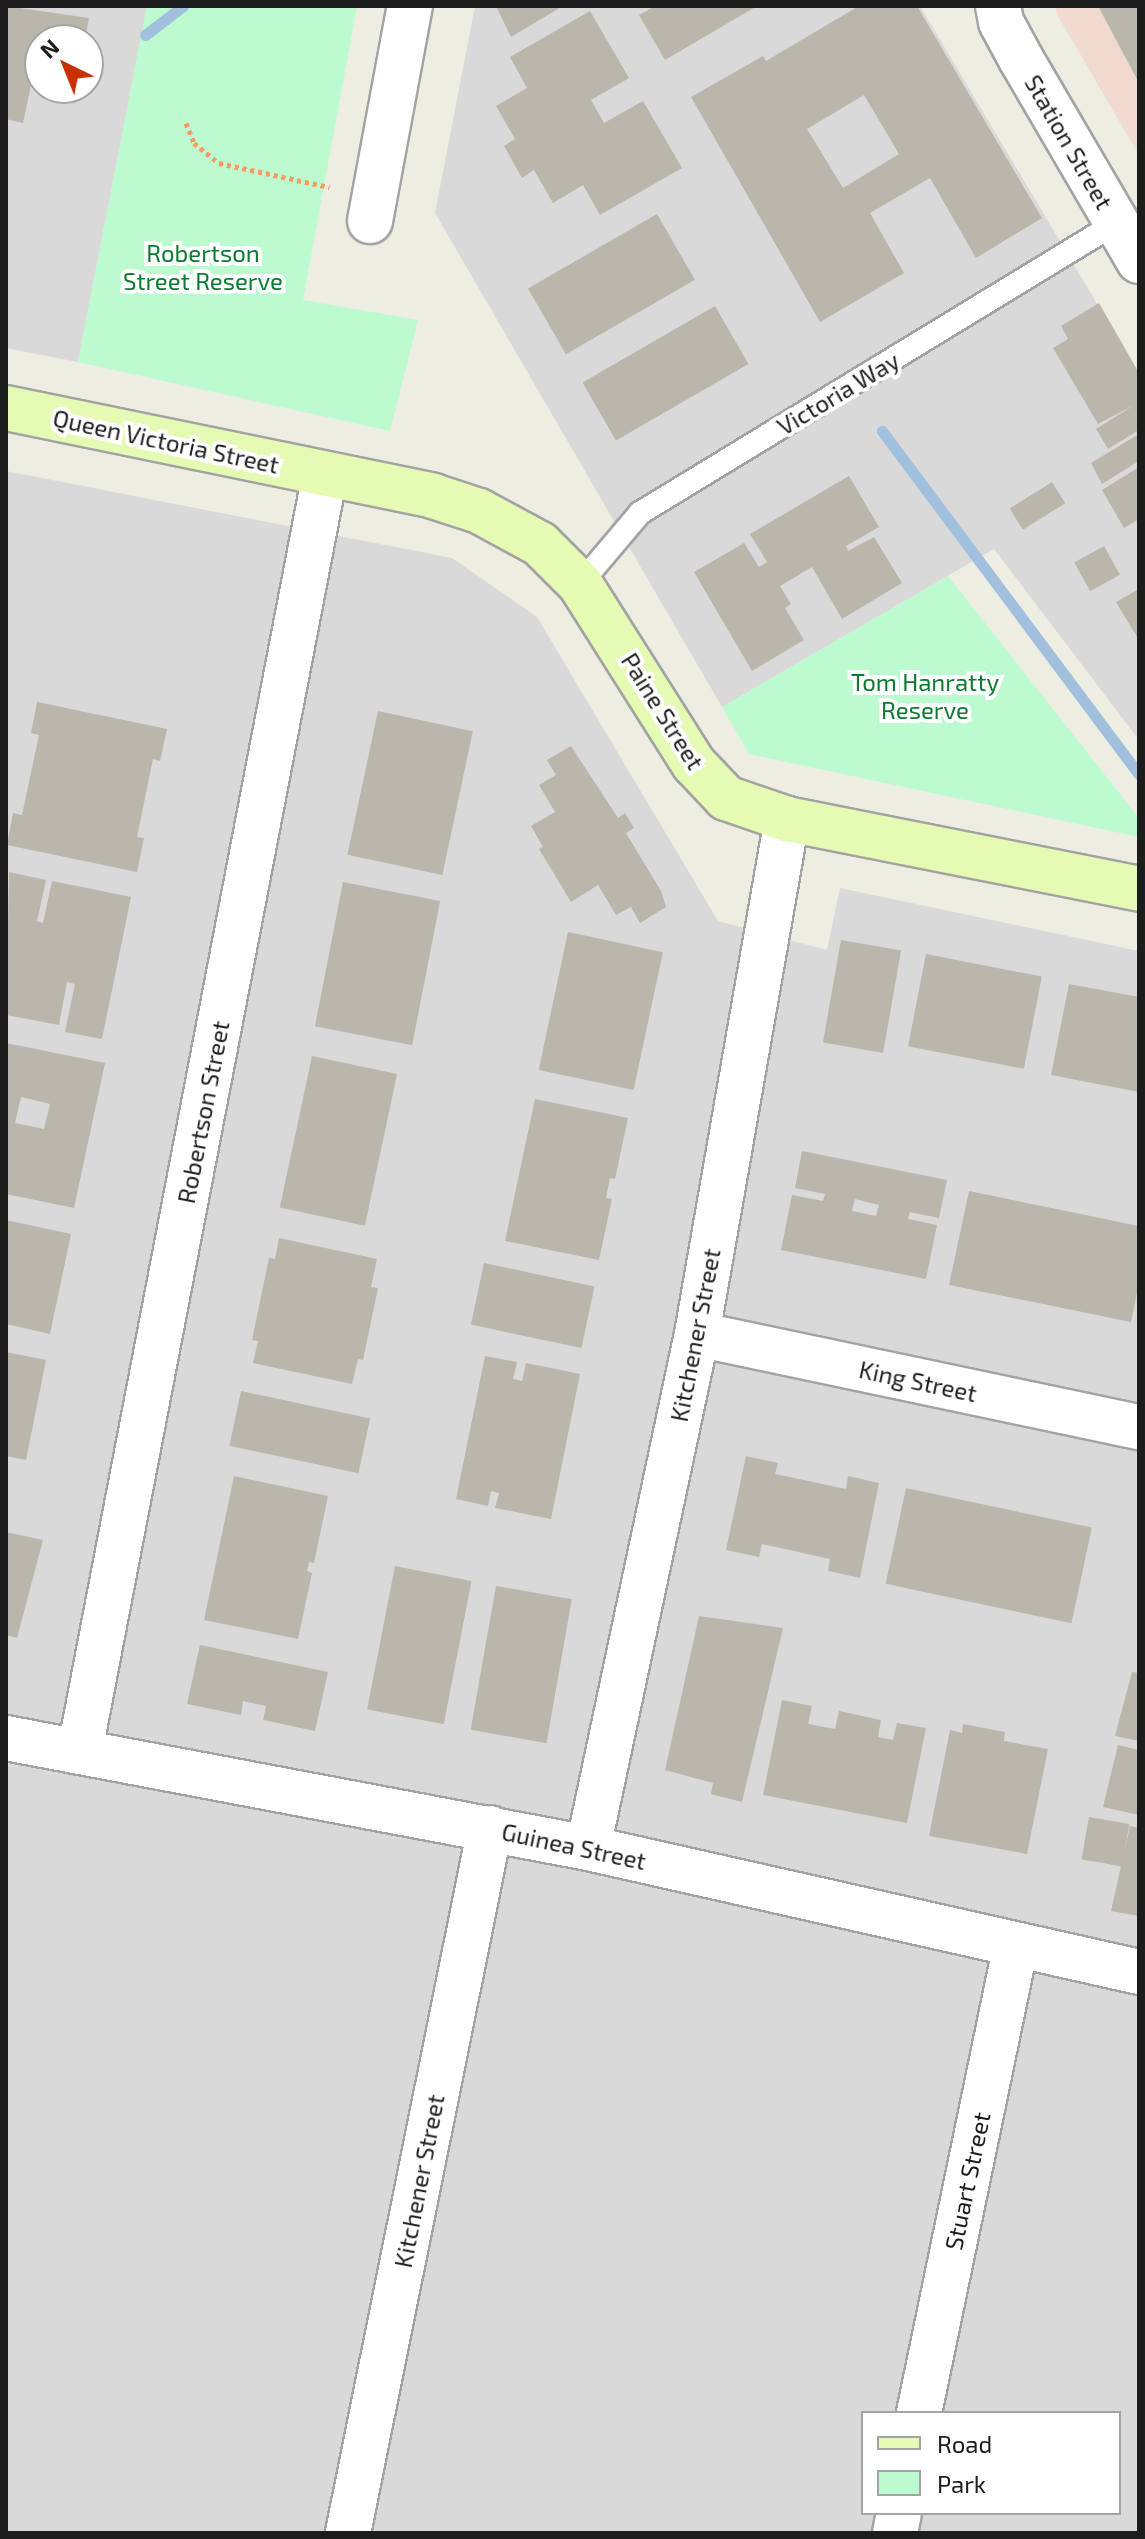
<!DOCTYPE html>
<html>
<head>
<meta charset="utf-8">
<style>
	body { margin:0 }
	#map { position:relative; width:1145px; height:2539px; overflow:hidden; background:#eeede1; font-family:"Exo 2",sans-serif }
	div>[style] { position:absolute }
	.residential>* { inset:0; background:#dad9d9 }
	.commercial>* { inset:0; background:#f0d9cf }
	.park>* { inset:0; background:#bcfad0 }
	.stream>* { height:11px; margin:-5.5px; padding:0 5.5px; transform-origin:5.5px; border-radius:5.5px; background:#a0c0dd }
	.building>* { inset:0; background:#bab6ab; transform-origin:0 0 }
	.path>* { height:5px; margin-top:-2.5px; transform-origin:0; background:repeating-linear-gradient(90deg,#fc9a64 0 4px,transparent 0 8px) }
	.roads { filter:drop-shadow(2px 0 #a3a3a3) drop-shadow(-2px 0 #a3a3a3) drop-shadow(0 2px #a3a3a3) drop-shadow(0 -2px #a3a3a3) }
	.service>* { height:22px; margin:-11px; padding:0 11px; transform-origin:11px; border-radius:11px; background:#fff }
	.minor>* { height:44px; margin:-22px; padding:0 22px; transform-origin:22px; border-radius:22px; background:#fff }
	.tertiary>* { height:44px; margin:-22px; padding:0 22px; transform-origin:22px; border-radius:22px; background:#fff }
	.secondary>* { height:44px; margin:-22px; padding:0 22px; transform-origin:22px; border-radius:22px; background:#e5fab3 }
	span { translate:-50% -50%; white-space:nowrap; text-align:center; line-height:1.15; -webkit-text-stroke:8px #fff; paint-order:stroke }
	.street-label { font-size:24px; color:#1c1c1c }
	.park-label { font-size:24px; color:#097b2f }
	.frame { position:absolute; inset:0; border:8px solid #1c1c1c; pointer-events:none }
	.legend { position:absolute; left:861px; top:2411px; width:260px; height:104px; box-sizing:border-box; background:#fff; border:2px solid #a4a4a4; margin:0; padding:10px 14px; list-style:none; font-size:24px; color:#1c1c1c }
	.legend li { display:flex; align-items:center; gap:16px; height:40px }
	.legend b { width:40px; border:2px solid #a4a4a4 }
	.north { position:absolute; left:24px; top:24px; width:80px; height:80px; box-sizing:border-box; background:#fff; border:2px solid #a4a4a4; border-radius:50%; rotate:317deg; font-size:22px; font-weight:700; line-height:32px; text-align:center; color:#1c1c1c }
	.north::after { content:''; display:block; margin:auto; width:28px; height:36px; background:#c83200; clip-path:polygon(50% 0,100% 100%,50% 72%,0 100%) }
</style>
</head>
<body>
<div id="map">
	<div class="residential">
		<i style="clip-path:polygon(evenodd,6px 6px,147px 6px,78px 362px,6px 348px,6px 6px,40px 40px,88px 40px,88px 88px,40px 88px,40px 40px)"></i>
		<i style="clip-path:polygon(475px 6px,920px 6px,1139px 374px,1139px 740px,994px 549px,722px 707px,435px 213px)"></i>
		<i style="clip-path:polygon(evenodd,6px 471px,452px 558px,537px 617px,718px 921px,827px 950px,840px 888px,1139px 951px,1139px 2533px,6px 2533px,6px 471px,863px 2413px,1119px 2413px,1119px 2513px,863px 2513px,863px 2413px)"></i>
	</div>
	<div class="commercial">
		<i style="clip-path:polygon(1055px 6px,1139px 6px,1139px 155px,1058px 16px)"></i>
	</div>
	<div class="park">
		<i style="clip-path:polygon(147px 6px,357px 6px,303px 300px,418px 320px,390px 431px,78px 362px)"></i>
		<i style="clip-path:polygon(948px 576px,1139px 818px,1139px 837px,749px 754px,722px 707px)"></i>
	</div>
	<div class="stream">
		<i style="left:145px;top:35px;width:48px;rotate:-37.3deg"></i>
		<i style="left:882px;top:431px;width:429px;rotate:53.2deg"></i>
	</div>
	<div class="building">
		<i style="clip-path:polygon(6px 6px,89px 18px,85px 40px,40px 40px,40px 78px,33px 76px,23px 123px,6px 119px)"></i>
		<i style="clip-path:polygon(496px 6px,563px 6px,511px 37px)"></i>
		<i style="clip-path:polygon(655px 6px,757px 6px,665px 60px,639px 15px)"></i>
		<i style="clip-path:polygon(evenodd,859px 6px,917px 6px,1042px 218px,976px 258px,930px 178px,870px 213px,904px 273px,820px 322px,691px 97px,763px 56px,766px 61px,859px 6px,864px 95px,899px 154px,843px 188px,807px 129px,864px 95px)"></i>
		<i style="clip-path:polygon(1098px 6px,1139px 6px,1139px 83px)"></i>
		<i style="clip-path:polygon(590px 11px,629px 78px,591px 100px,604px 123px,643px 101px,682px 168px,600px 215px,583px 185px,553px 203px,534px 170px,522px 178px,504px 146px,515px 139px,496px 106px,527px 88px,510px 57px)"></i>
		<i style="left:657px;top:214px;width:76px;height:149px;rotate:60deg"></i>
		<i style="clip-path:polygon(1099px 303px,1139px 373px,1139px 430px,1108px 449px,1096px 429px,1134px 405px,1098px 424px,1053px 348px,1068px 339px,1061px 326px)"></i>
		<i style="left:715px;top:306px;width:67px;height:153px;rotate:60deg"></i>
		<i style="clip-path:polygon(1139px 434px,1139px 461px,1102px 484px,1091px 463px)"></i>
		<i style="clip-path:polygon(1139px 467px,1139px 519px,1124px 528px,1102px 490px)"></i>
		<i style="clip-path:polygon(849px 476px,879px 527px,846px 546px,848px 551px,874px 537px,902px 583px,842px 619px,812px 567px,780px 586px,791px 604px,785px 608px,804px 640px,752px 671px,694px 572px,744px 543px,759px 567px,767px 562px,750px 534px)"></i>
		<i style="left:1052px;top:482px;width:25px;height:50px;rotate:58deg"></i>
		<i style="left:1104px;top:546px;width:33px;height:34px;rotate:61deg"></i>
		<i style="clip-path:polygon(1139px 589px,1139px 640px,1116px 602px)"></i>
		<i style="clip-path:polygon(37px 702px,167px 729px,160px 761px,153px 759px,137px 837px,144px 838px,137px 872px,7px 845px,13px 813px,22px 815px,39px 735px,31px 733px)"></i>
		<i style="left:378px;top:711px;width:97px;height:147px;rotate:12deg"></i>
		<i style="clip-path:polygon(571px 746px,618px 818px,625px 813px,634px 828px,626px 833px,661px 891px,666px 907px,640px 923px,631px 907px,616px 915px,598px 885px,571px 902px,539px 849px,543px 847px,531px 826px,555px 812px,539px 785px,556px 775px,547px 760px)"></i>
		<i style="clip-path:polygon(9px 872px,46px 880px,37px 921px,43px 923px,52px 881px,131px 897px,102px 1039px,65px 1032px,75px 984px,67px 982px,59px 1025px,6px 1015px)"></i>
		<i style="left:343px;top:882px;width:99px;height:147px;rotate:11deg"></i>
		<i style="left:568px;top:932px;width:97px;height:141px;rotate:12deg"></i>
		<i style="left:841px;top:940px;width:61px;height:104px;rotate:10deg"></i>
		<i style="left:926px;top:954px;width:118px;height:94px;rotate:11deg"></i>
		<i style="clip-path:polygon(1069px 984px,1139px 997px,1139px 1092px,1051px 1075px)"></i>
		<i style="clip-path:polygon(evenodd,6px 1043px,105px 1063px,74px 1208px,6px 1194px,6px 1043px,21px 1097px,50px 1104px,44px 1129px,15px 1123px,21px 1097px)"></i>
		<i style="left:312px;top:1056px;width:87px;height:155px;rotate:12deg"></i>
		<i style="clip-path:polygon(535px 1099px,628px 1118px,615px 1179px,610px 1178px,606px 1198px,612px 1199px,599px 1260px,505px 1241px)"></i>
		<i style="clip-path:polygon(evenodd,802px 1151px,947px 1180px,939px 1218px,910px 1212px,908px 1219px,937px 1225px,926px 1279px,781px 1250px,792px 1195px,823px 1201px,825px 1194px,795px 1188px,802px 1151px,855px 1199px,879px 1205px,876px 1216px,852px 1211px,855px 1199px)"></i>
		<i style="clip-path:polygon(969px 1191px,1139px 1226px,1139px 1283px,1131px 1322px,949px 1285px)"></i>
		<i style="clip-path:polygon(6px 1220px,71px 1234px,50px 1334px,6px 1324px)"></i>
		<i style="clip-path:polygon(279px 1238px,377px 1259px,371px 1287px,378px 1288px,363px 1360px,358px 1359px,352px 1384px,253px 1363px,258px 1341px,252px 1340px,269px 1258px,275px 1259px)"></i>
		<i style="left:484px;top:1263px;width:113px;height:63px;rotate:12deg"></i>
		<i style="clip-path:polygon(6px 1352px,46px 1360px,26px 1460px,6px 1456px)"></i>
		<i style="clip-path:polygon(485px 1356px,517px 1362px,513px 1379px,522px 1381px,526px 1363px,580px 1374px,551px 1519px,495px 1508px,499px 1493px,491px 1491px,488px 1506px,456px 1499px)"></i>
		<i style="left:241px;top:1391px;width:132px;height:56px;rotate:12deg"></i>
		<i style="clip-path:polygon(746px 1456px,778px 1463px,775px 1474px,846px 1489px,848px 1476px,879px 1483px,860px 1578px,828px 1571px,830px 1559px,762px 1544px,759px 1557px,726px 1550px)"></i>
		<i style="clip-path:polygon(234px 1476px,328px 1496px,314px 1563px,309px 1562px,307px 1571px,312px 1573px,298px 1639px,204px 1620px)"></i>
		<i style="left:906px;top:1488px;width:190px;height:98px;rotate:12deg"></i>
		<i style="clip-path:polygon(6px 1532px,43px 1540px,17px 1638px,6px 1635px)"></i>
		<i style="left:395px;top:1566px;width:78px;height:146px;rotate:11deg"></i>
		<i style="left:496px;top:1586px;width:77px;height:146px;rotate:10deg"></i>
		<i style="clip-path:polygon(699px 1616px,783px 1628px,742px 1802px,711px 1794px,713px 1783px,665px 1770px)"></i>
		<i style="clip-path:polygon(200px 1645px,328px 1672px,315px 1731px,263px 1720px,266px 1706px,243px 1701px,241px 1715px,187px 1704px)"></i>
		<i style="clip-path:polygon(1132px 1672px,1139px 1673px,1139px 1741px,1115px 1736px)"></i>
		<i style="clip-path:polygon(782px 1700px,812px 1706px,808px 1724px,835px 1729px,839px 1711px,881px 1720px,878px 1737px,893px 1740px,897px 1723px,926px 1728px,907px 1823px,763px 1795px)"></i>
		<i style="clip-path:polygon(963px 1724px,1005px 1732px,1004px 1741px,1048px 1749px,1027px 1854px,929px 1836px,950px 1730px,962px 1733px)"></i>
		<i style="clip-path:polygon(1118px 1745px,1139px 1750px,1139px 1815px,1103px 1807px)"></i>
		<i style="left:1089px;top:1817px;width:41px;height:43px;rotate:10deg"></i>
		<i style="clip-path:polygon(1130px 1826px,1139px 1828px,1139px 1916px,1111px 1911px)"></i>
	</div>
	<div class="path">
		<i style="left:186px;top:123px;width:22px;rotate:68deg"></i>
		<i style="left:194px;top:143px;width:32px;rotate:39deg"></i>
		<i style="left:219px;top:163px;width:113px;rotate:12.3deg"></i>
	</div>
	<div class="roads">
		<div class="service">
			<i style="left:580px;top:584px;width:93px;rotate:-49.8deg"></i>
			<i style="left:640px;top:513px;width:557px;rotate:-31.35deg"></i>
		</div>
		<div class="minor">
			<i style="left:370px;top:221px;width:219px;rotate:-79.5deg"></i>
			<i style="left:697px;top:1334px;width:452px;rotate:11.9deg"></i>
			<i style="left:6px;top:1738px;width:592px;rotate:10.7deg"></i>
			<i style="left:588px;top:1848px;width:565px;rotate:12.68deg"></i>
			<i style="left:80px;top:1750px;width:1299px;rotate:-79.13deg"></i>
			<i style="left:588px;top:1848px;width:525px;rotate:-78.03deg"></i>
			<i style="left:697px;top:1334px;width:523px;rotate:-80.09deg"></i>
			<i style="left:919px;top:2413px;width:475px;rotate:-78.3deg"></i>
			<i style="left:348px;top:2533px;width:719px;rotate:-78.61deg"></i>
			<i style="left:895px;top:2533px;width:20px;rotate:-79deg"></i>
		</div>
		<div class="tertiary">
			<i style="left:998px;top:6px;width:16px;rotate:79deg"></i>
			<i style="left:1001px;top:22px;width:42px;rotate:61.6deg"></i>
			<i style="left:1021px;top:59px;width:234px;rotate:59.7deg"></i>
		</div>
		<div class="secondary">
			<i style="left:6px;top:408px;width:436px;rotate:11.6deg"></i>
			<i style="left:433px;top:496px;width:48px;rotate:18.1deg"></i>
			<i style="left:479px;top:511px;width:69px;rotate:28.4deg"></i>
			<i style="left:540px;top:544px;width:57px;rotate:45deg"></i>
			<i style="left:580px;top:584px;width:213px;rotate:57.7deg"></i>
			<i style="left:694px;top:764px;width:47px;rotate:46.7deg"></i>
			<i style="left:726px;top:798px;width:65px;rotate:19deg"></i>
			<i style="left:787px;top:819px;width:359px;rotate:11.2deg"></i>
		</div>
	</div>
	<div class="street-label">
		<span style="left:1069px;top:142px;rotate:60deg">Station Street</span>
		<span style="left:838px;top:393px;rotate:-31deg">Victoria Way</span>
		<span style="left:166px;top:441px;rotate:12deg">Queen Victoria Street</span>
		<span style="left:663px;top:711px;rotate:58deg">Paine Street</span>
		<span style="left:203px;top:1112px;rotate:-79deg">Robertson Street</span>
		<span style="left:695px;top:1335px;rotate:-79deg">Kitchener Street</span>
		<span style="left:918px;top:1381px;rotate:12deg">King Street</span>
		<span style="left:574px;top:1846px;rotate:12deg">Guinea Street</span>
		<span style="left:419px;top:2181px;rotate:-79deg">Kitchener Street</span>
		<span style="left:967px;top:2181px;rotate:-78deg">Stuart Street</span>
	</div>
	<div class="park-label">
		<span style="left:203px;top:267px">Robertson<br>Street Reserve</span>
		<span style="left:925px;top:696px">Tom Hanratty<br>Reserve</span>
	</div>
	<div class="frame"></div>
	<ul class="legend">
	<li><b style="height:10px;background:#e5fab3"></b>Road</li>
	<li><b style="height:22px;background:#bcfad0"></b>Park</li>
	</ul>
	<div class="north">N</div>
</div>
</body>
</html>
